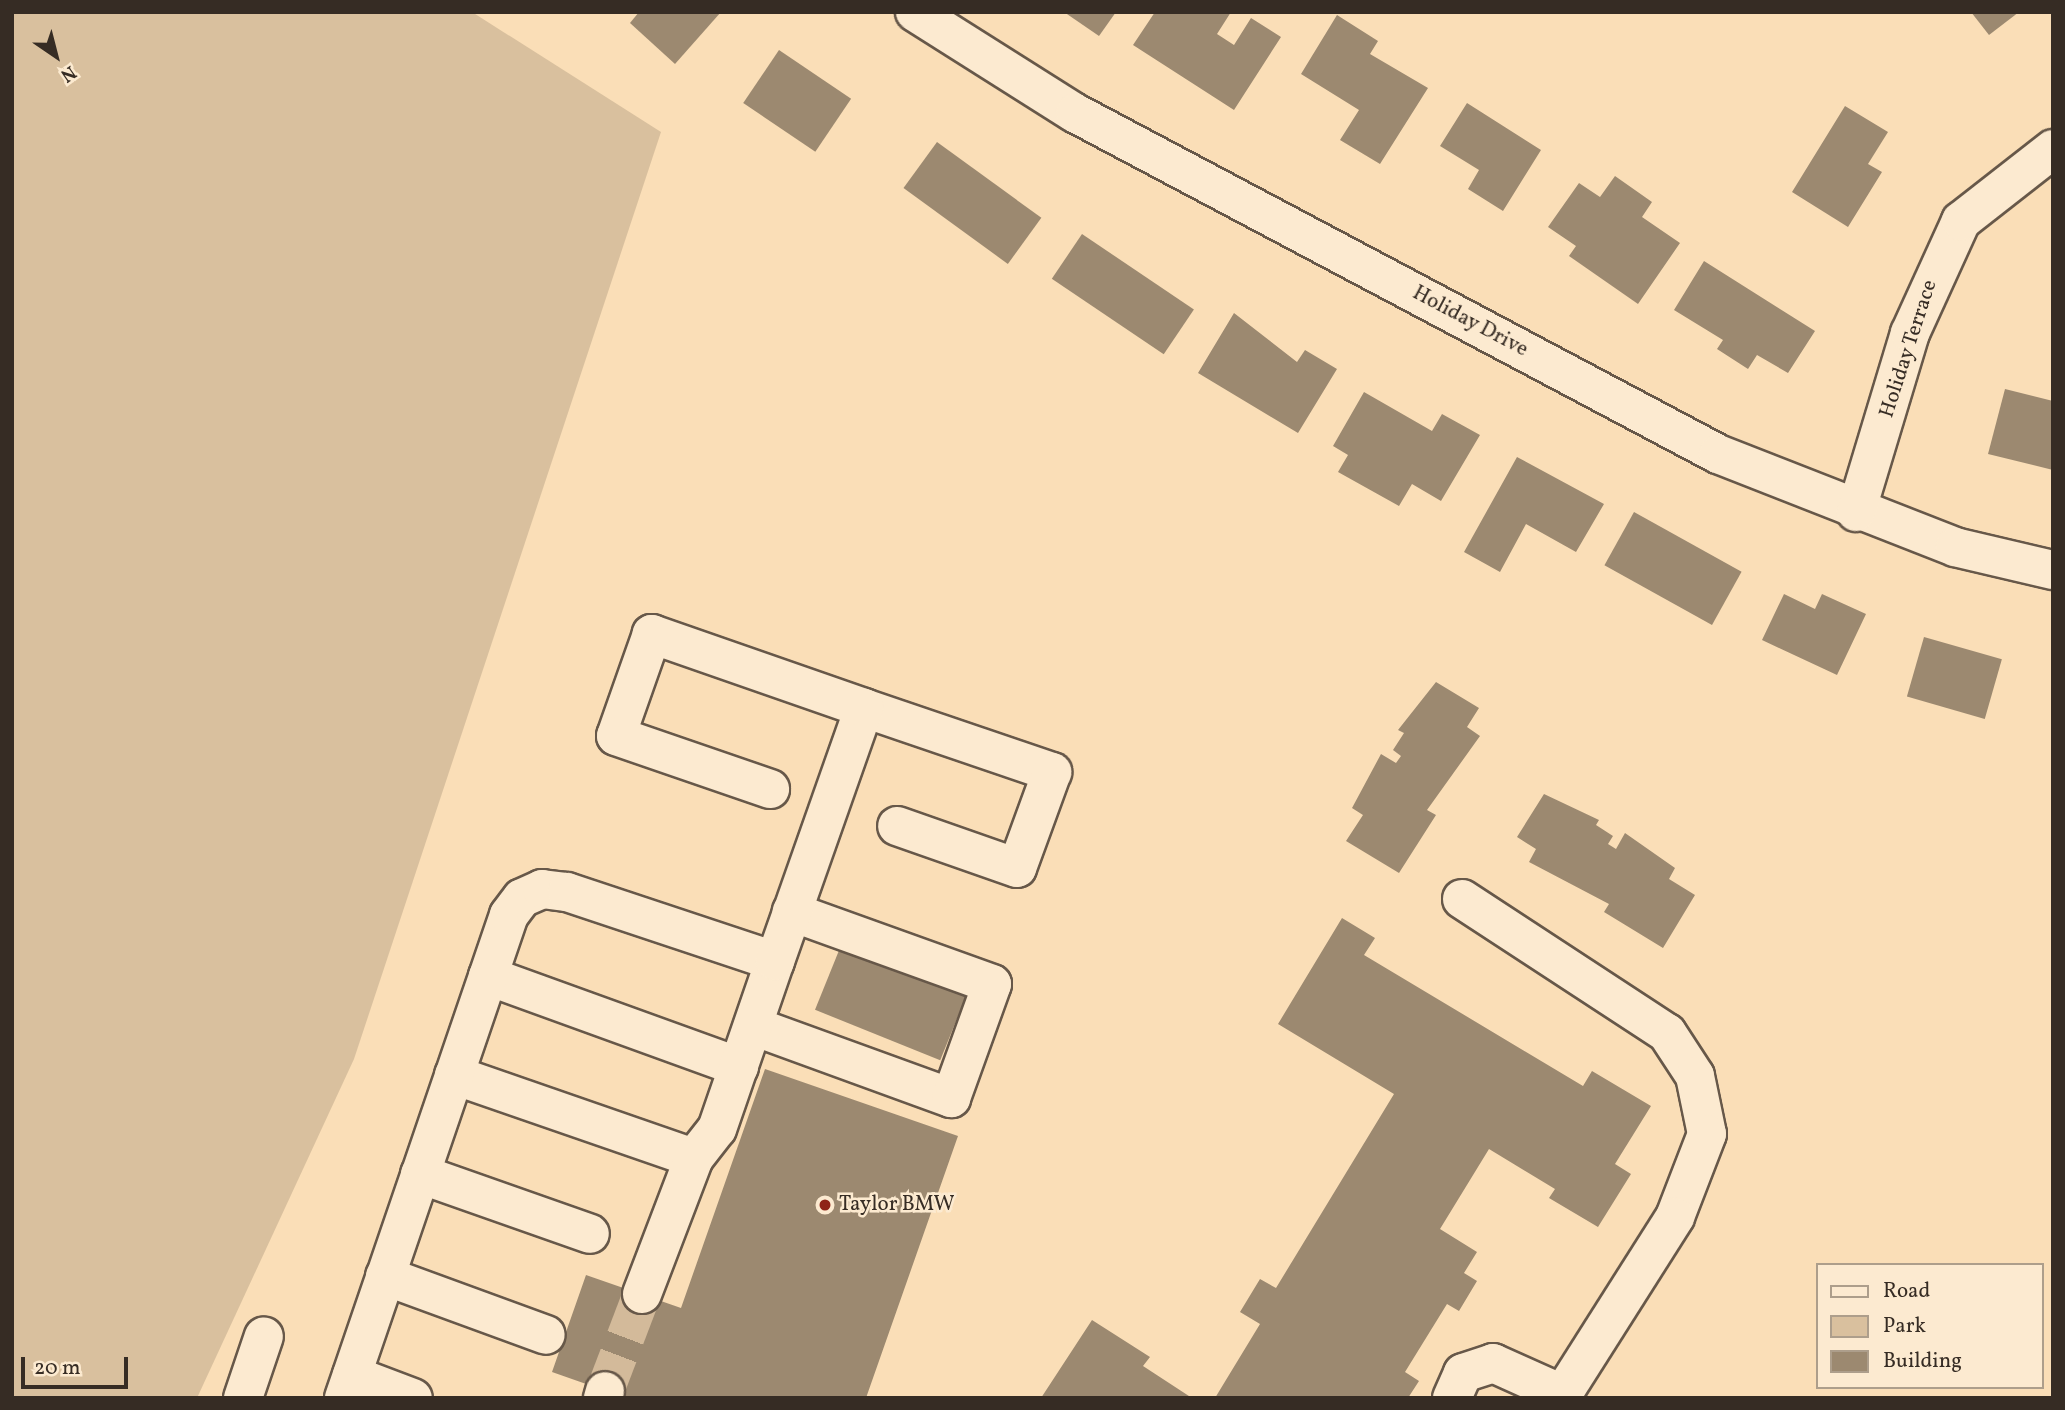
<!DOCTYPE html>
<html>
<head>
<meta charset="utf-8">
<style>
	body { margin:0 }
	#map { position:relative; width:2065px; height:1410px; overflow:hidden; background:#fadeb7; font-family:Vollkorn,serif }
	div>[style] { position:absolute }
	.green>* { inset:0; background:#d9c09e }
	.building>* { inset:0; background:#9c8970; transform-origin:0 0 }
	.minor-tunnel>* { height:38px; margin-top:-19px; transform-origin:0; background:repeating-linear-gradient(90deg,#d3ba9a 0 38px,transparent 0 57px) }
	.roads { filter:drop-shadow(2px 0 #675849) drop-shadow(-2px 0 #675849) drop-shadow(0 2px #675849) drop-shadow(0 -2px #675849) }
	.minor>* { height:38px; margin:-19px; padding:0 19px; transform-origin:19px; border-radius:19px; background:#fcead0 }
	.dots>* { width:19px; height:19px; translate:-50% -50%; box-sizing:border-box; border:4px solid #fcead0; border-radius:50% }
	span { translate:-50% -50%; white-space:nowrap; text-align:center; line-height:1.15; -webkit-text-stroke:5px #fcead0; paint-order:stroke }
	.street-label { font-size:21px; color:#362c24 }
	.poi-label { font-size:21px; color:#362c24 }
	.left { translate:0 -50%; text-align:left }
	.frame { position:absolute; inset:0; border:14px solid #362c24; pointer-events:none }
	.legend { position:absolute; left:1816px; top:1263px; width:228px; height:126px; box-sizing:border-box; background:#fcead0; border:2px solid #ad9e8b; margin:0; padding:9px 12px; list-style:none; font-size:21px; color:#362c24 }
	.legend li { display:flex; align-items:center; gap:14px; height:35px }
	.legend b { width:35px; border:2px solid #ad9e8b }
	.north { position:absolute; left:21px; top:21px; width:70px; height:70px; -webkit-text-stroke:5px #fcead0; paint-order:stroke; rotate:145deg; font-size:19px; font-weight:700; line-height:28px; text-align:center; color:#362c24 }
	.north::after { content:''; display:block; margin:auto; width:24px; height:32px; background:#362c24; clip-path:polygon(50% 0,100% 100%,50% 72%,0 100%) }
	.scale { position:absolute; left:21px; top:1357px; width:107px; height:32px; box-sizing:border-box; border:4px solid #362c24; border-top:0; padding-left:9px; font-size:21px; line-height:24px; white-space:nowrap; color:#362c24; -webkit-text-stroke:5px #fcead0; paint-order:stroke }
</style>
</head>
<body>
<div id="map">
	<div class="green">
		<i style="clip-path:polygon(12px 12px,472px 12px,661px 132px,354px 1059px,197px 1398px,12px 1398px)"></i>
	</div>
	<div class="building">
		<i style="clip-path:polygon(639px 12px,721px 12px,675px 64px,630px 23px)"></i>
		<i style="clip-path:polygon(1064px 12px,1116px 12px,1099px 36px)"></i>
		<i style="clip-path:polygon(1155px 12px,1231px 12px,1217px 34px,1234px 45px,1251px 18px,1281px 37px,1234px 110px,1133px 45px)"></i>
		<i style="clip-path:polygon(1971px 12px,2019px 12px,1989px 35px)"></i>
		<i style="clip-path:polygon(1337px 15px,1378px 41px,1370px 54px,1428px 88px,1380px 164px,1340px 140px,1359px 110px,1301px 74px)"></i>
		<i style="left:779px;top:50px;width:87px;height:64px;rotate:34deg"></i>
		<i style="clip-path:polygon(1467px 103px,1541px 150px,1503px 211px,1468px 189px,1479px 170px,1440px 146px)"></i>
		<i style="clip-path:polygon(1845px 106px,1888px 132px,1868px 164px,1882px 172px,1848px 227px,1792px 192px)"></i>
		<i style="left:937px;top:142px;width:129px;height:57px;rotate:36deg"></i>
		<i style="clip-path:polygon(1615px 176px,1652px 202px,1642px 217px,1680px 243px,1638px 304px,1569px 256px,1576px 246px,1548px 227px,1579px 183px,1600px 197px)"></i>
		<i style="left:1082px;top:234px;width:135px;height:54px;rotate:34deg"></i>
		<i style="clip-path:polygon(1704px 261px,1815px 331px,1788px 373px,1757px 355px,1748px 369px,1717px 349px,1723px 340px,1674px 310px)"></i>
		<i style="clip-path:polygon(1234px 313px,1297px 362px,1305px 350px,1337px 369px,1298px 433px,1198px 373px)"></i>
		<i style="clip-path:polygon(2005px 389px,2053px 401px,2053px 470px,1988px 454px)"></i>
		<i style="clip-path:polygon(1364px 392px,1432px 431px,1442px 414px,1480px 435px,1441px 501px,1412px 484px,1399px 506px,1338px 472px,1348px 455px,1333px 446px)"></i>
		<i style="clip-path:polygon(1517px 457px,1604px 504px,1576px 552px,1526px 524px,1500px 572px,1464px 552px)"></i>
		<i style="left:1634px;top:512px;width:123px;height:61px;rotate:29deg"></i>
		<i style="clip-path:polygon(1784px 594px,1815px 609px,1822px 594px,1866px 614px,1837px 675px,1762px 640px)"></i>
		<i style="left:1924px;top:637px;width:81px;height:62px;rotate:16deg"></i>
		<i style="clip-path:polygon(1436px 682px,1479px 708px,1467px 727px,1480px 736px,1427px 810px,1436px 815px,1399px 873px,1346px 841px,1363px 815px,1352px 808px,1381px 754px,1396px 763px,1401px 756px,1393px 750px,1404px 733px,1398px 730px)"></i>
		<i style="clip-path:polygon(1544px 794px,1599px 820px,1596px 825px,1613px 836px,1608px 844px,1616px 849px,1625px 833px,1675px 868px,1669px 879px,1695px 895px,1663px 948px,1604px 912px,1609px 904px,1529px 862px,1536px 849px,1517px 837px)"></i>
		<i style="clip-path:polygon(1342px 918px,1375px 938px,1364px 955px,1583px 1086px,1592px 1071px,1651px 1106px,1615px 1164px,1631px 1174px,1598px 1227px,1549px 1198px,1555px 1189px,1489px 1149px,1440px 1229px,1477px 1252px,1464px 1273px,1477px 1281px,1459px 1311px,1447px 1304px,1405px 1372px,1419px 1381px,1408px 1398px,1215px 1398px,1260px 1324px,1240px 1312px,1260px 1279px,1276px 1288px,1394px 1094px,1278px 1024px)"></i>
		<i style="left:842px;top:943px;width:135px;height:72px;rotate:22deg"></i>
		<i style="clip-path:polygon(765px 1069px,958px 1136px,866px 1398px,626px 1398px,552px 1372px,586px 1275px,681px 1308px)"></i>
		<i style="clip-path:polygon(1092px 1320px,1150px 1357px,1143px 1366px,1192px 1398px,1041px 1398px)"></i>
	</div>
	<div class="minor-tunnel">
		<i style="left:605px;top:1391px;width:104px;rotate:-69.1deg"></i>
	</div>
	<div class="roads">
		<div class="minor">
			<i style="left:915px;top:12px;width:189px;rotate:32.3deg"></i>
			<i style="left:1075px;top:113px;width:728px;rotate:27.94deg"></i>
			<i style="left:1718px;top:454px;width:255px;rotate:21.4deg"></i>
			<i style="left:1955px;top:547px;width:101px;rotate:13.2deg"></i>
			<i style="left:1856px;top:512px;width:187px;rotate:-73.2deg"></i>
			<i style="left:1910px;top:333px;width:123px;rotate:-65.5deg"></i>
			<i style="left:1961px;top:221px;width:117px;rotate:-38deg"></i>
			<i style="left:864px;top:708px;width:199px;rotate:18.8deg"></i>
			<i style="left:1052px;top:772px;width:102px;rotate:110deg"></i>
			<i style="left:1017px;top:868px;width:127px;rotate:-160.7deg"></i>
			<i style="left:1462px;top:899px;width:245px;rotate:33.2deg"></i>
			<i style="left:1667px;top:1033px;width:51px;rotate:56.9deg"></i>
			<i style="left:1695px;top:1076px;width:59px;rotate:78.3deg"></i>
			<i style="left:1707px;top:1134px;width:89px;rotate:111.1deg"></i>
			<i style="left:1675px;top:1217px;width:214px;rotate:122.4deg"></i>
			<i style="left:488px;top:976px;width:267px;rotate:19.9deg"></i>
			<i style="left:753px;top:1026px;width:211px;rotate:20deg"></i>
			<i style="left:951px;top:1098px;width:121px;rotate:-70.2deg"></i>
			<i style="left:992px;top:984px;width:213px;rotate:-160.2deg"></i>
			<i style="left:454px;top:1075px;width:254px;rotate:19.1deg"></i>
			<i style="left:694px;top:1158px;width:37px;rotate:-52deg"></i>
			<i style="left:717px;top:1129px;width:178px;rotate:-71deg"></i>
			<i style="left:420px;top:1174px;width:180px;rotate:19.4deg"></i>
			<i style="left:385px;top:1276px;width:171px;rotate:20.1deg"></i>
			<i style="left:642px;top:1294px;width:146px;rotate:-69.1deg"></i>
			<i style="left:352px;top:1375px;width:65px;rotate:20.7deg"></i>
			<i style="left:243px;top:1398px;width:65px;rotate:-71.3deg"></i>
			<i style="left:344px;top:1398px;width:510px;rotate:-71.14deg"></i>
			<i style="left:509px;top:915px;width:21px;rotate:-53deg"></i>
			<i style="left:522px;top:898px;width:22px;rotate:-24deg"></i>
			<i style="left:542px;top:889px;width:25px;rotate:7deg"></i>
			<i style="left:567px;top:892px;width:219px;rotate:18.4deg"></i>
			<i style="left:775px;top:961px;width:268px;rotate:-70.6deg"></i>
			<i style="left:864px;top:708px;width:225px;rotate:-160.8deg"></i>
			<i style="left:652px;top:634px;width:108px;rotate:109.4deg"></i>
			<i style="left:616px;top:736px;width:163px;rotate:19deg"></i>
			<i style="left:603px;top:1398px;width:7px;rotate:-74deg"></i>
			<i style="left:1452px;top:1398px;width:27px;rotate:-66deg"></i>
			<i style="left:1463px;top:1373px;width:32px;rotate:-18deg"></i>
			<i style="left:1493px;top:1363px;width:76px;rotate:24.2deg"></i>
		</div>
	</div>
	<div class="dots">
		<i style="left:825px;top:1205px;background:#8f2418"></i>
	</div>
	<div class="street-label">
		<span style="left:1470px;top:322px;rotate:28deg">Holiday Drive</span>
		<span style="left:1909px;top:349px;rotate:-72deg">Holiday Terrace</span>
	</div>
	<div class="poi-label">
		<span class="left" style="left:839px;top:1205px">Taylor BMW</span>
	</div>
	<div class="frame"></div>
	<ul class="legend">
	<li><b style="height:9px;background:#fcead0"></b>Road</li>
	<li><b style="height:19px;background:#d9c09e"></b>Park</li>
	<li><b style="height:19px;background:#9c8970"></b>Building</li>
	</ul>
	<div class="north">N</div>
	<div class="scale">20 m</div>
</div>
</body>
</html>
